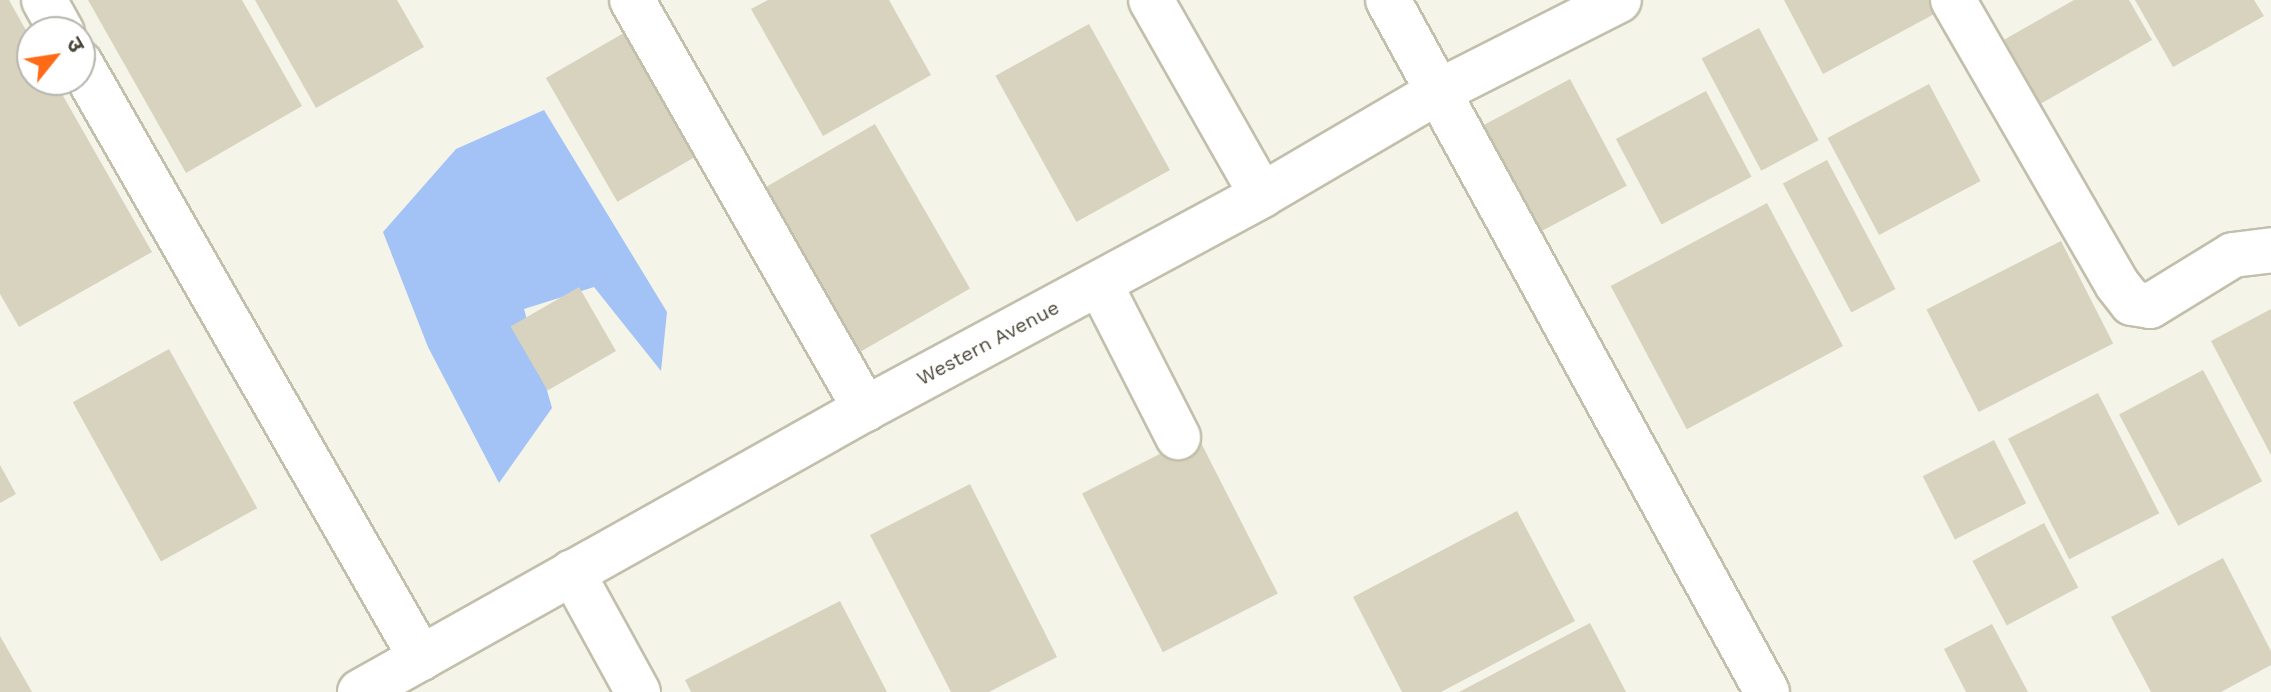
<!DOCTYPE html>
<html>
<head>
<meta charset="utf-8">
<style>
	body { margin:0 }
	#map { position:relative; width:2271px; height:692px; overflow:hidden; background:#f5f4e9; font-family:"Work Sans","Noto Sans Devanagari",sans-serif }
	div>[style] { position:absolute }
	.water>* { inset:0; background:#a3c2f5 }
	.building>* { inset:0; background:#d8d3be; transform-origin:0 0 }
	.roads { filter:drop-shadow(2px 0 #c2bfab) drop-shadow(-2px 0 #c2bfab) drop-shadow(0 2px #c2bfab) drop-shadow(0 -2px #c2bfab) }
	.minor>* { height:44px; margin:-22px; padding:0 22px; transform-origin:22px; border-radius:22px; background:#fff }
	span { translate:-50% -50%; white-space:nowrap; text-align:center; line-height:1.15; -webkit-text-stroke:8px #fff; paint-order:stroke }
	.street-label { font-size:20px; color:#4a4637 }
	.north { position:absolute; left:16px; top:16px; width:80px; height:80px; box-sizing:border-box; background:#fff; border:2px solid #b7b5af; border-radius:50%; rotate:60deg; font-size:22px; font-weight:700; line-height:32px; text-align:center; color:#4a4637 }
	.north::after { content:''; display:block; margin:auto; width:28px; height:36px; background:#ff6a17; clip-path:polygon(50% 0,100% 100%,50% 72%,0 100%) }
</style>
</head>
<body>
<div id="map">
	<div class="water">
		<i style="clip-path:polygon(544px 110px,667px 312px,661px 371px,594px 287px,524px 309px,552px 408px,499px 483px,428px 347px,383px 232px,456px 149px)"></i>
	</div>
	<div class="building">
		<i style="clip-path:polygon(0 0,9px 0,32px 41px,32px 80px,54px 80px,152px 252px,19px 327px,0 294px)"></i>
		<i style="clip-path:polygon(88px 0,242px 0,302px 106px,186px 173px)"></i>
		<i style="clip-path:polygon(255px 0,397px 0,424px 47px,316px 108px)"></i>
		<i style="clip-path:polygon(768px 0,889px 0,931px 75px,823px 136px,751px 9px)"></i>
		<i style="clip-path:polygon(1784px 0,1931px 0,1938px 12px,1823px 74px)"></i>
		<i style="clip-path:polygon(2074px 0,2129px 0,2152px 40px,2030px 110px,1993px 46px)"></i>
		<i style="clip-path:polygon(2135px 0,2254px 0,2264px 16px,2173px 67px)"></i>
		<i style="left:1089px;top:24px;width:167px;height:107px;rotate:61deg"></i>
		<i style="left:1759px;top:28px;width:127px;height:65px;rotate:62deg"></i>
		<i style="left:629px;top:30px;width:143px;height:96px;rotate:60deg"></i>
		<i style="left:1570px;top:79px;width:121px;height:109px;rotate:62deg"></i>
		<i style="left:1929px;top:84px;width:110px;height:115px;rotate:62deg"></i>
		<i style="left:1706px;top:91px;width:97px;height:102px;rotate:62deg"></i>
		<i style="left:875px;top:124px;width:190px;height:138px;rotate:60deg"></i>
		<i style="left:1827px;top:160px;width:146px;height:50px;rotate:62deg"></i>
		<i style="left:1767px;top:203px;width:162px;height:177px;rotate:62deg"></i>
		<i style="left:2061px;top:241px;width:115px;height:151px;rotate:63deg"></i>
		<i style="left:579px;top:287px;width:74px;height:79px;rotate:60deg"></i>
		<i style="clip-path:polygon(2271px 309px,2271px 455px,2211px 341px)"></i>
		<i style="left:169px;top:349px;width:182px;height:110px;rotate:61deg"></i>
		<i style="left:2203px;top:370px;width:126px;height:95px;rotate:62deg"></i>
		<i style="left:2098px;top:393px;width:135px;height:101px;rotate:63deg"></i>
		<i style="left:1197px;top:435px;width:178px;height:129px;rotate:63deg"></i>
		<i style="left:1994px;top:440px;width:71px;height:80px;rotate:63deg"></i>
		<i style="clip-path:polygon(0 465px,16px 494px,0 503px)"></i>
		<i style="clip-path:polygon(970px 484px,1057px 657px,989px 692px,951px 692px,870px 535px)"></i>
		<i style="clip-path:polygon(1517px 511px,1575px 621px,1441px 692px,1402px 692px,1353px 597px)"></i>
		<i style="left:2044px;top:523px;width:73px;height:81px;rotate:62deg"></i>
		<i style="clip-path:polygon(2223px 558px,2271px 651px,2271px 665px,2221px 692px,2151px 692px,2111px 617px)"></i>
		<i style="clip-path:polygon(840px 601px,887px 692px,691px 692px,685px 680px)"></i>
		<i style="clip-path:polygon(1590px 623px,1626px 692px,1459px 692px)"></i>
		<i style="clip-path:polygon(1992px 624px,2028px 692px,1966px 692px,1944px 649px)"></i>
		<i style="clip-path:polygon(0 636px,32px 692px,0 692px)"></i>
	</div>
	<div class="roads">
		<div class="minor">
			<i style="left:44px;top:0;width:37px;rotate:61deg"></i>
			<i style="left:632px;top:0;width:471px;rotate:60.3deg"></i>
			<i style="left:1151px;top:0;width:224px;rotate:60.4deg"></i>
			<i style="left:1388px;top:0;width:789px;rotate:61.29deg"></i>
			<i style="left:1953px;top:0;width:328px;rotate:60deg"></i>
			<i style="left:2117px;top:284px;width:24px;rotate:52deg"></i>
			<i style="left:2132px;top:303px;width:18px;rotate:9deg"></i>
			<i style="left:2150px;top:306px;width:97px;rotate:-31.6deg"></i>
			<i style="left:2233px;top:255px;width:38px;rotate:-7deg"></i>
			<i style="left:80px;top:63px;width:686px;rotate:60.18deg"></i>
			<i style="left:1100px;top:284px;width:172px;rotate:63deg"></i>
			<i style="left:572px;top:572px;width:137px;rotate:61.2deg"></i>
			<i style="left:360px;top:692px;width:579px;rotate:-29.27deg"></i>
			<i style="left:865px;top:409px;width:451px;rotate:-28.3deg"></i>
			<i style="left:1262px;top:195px;width:202px;rotate:-30.4deg"></i>
			<i style="left:1436px;top:93px;width:205px;rotate:-26.9deg"></i>
		</div>
	</div>
	<div class="street-label">
		<span style="left:988px;top:343px;rotate:-28deg">Western Avenue</span>
	</div>
	<div class="north">उ</div>
</div>
</body>
</html>
